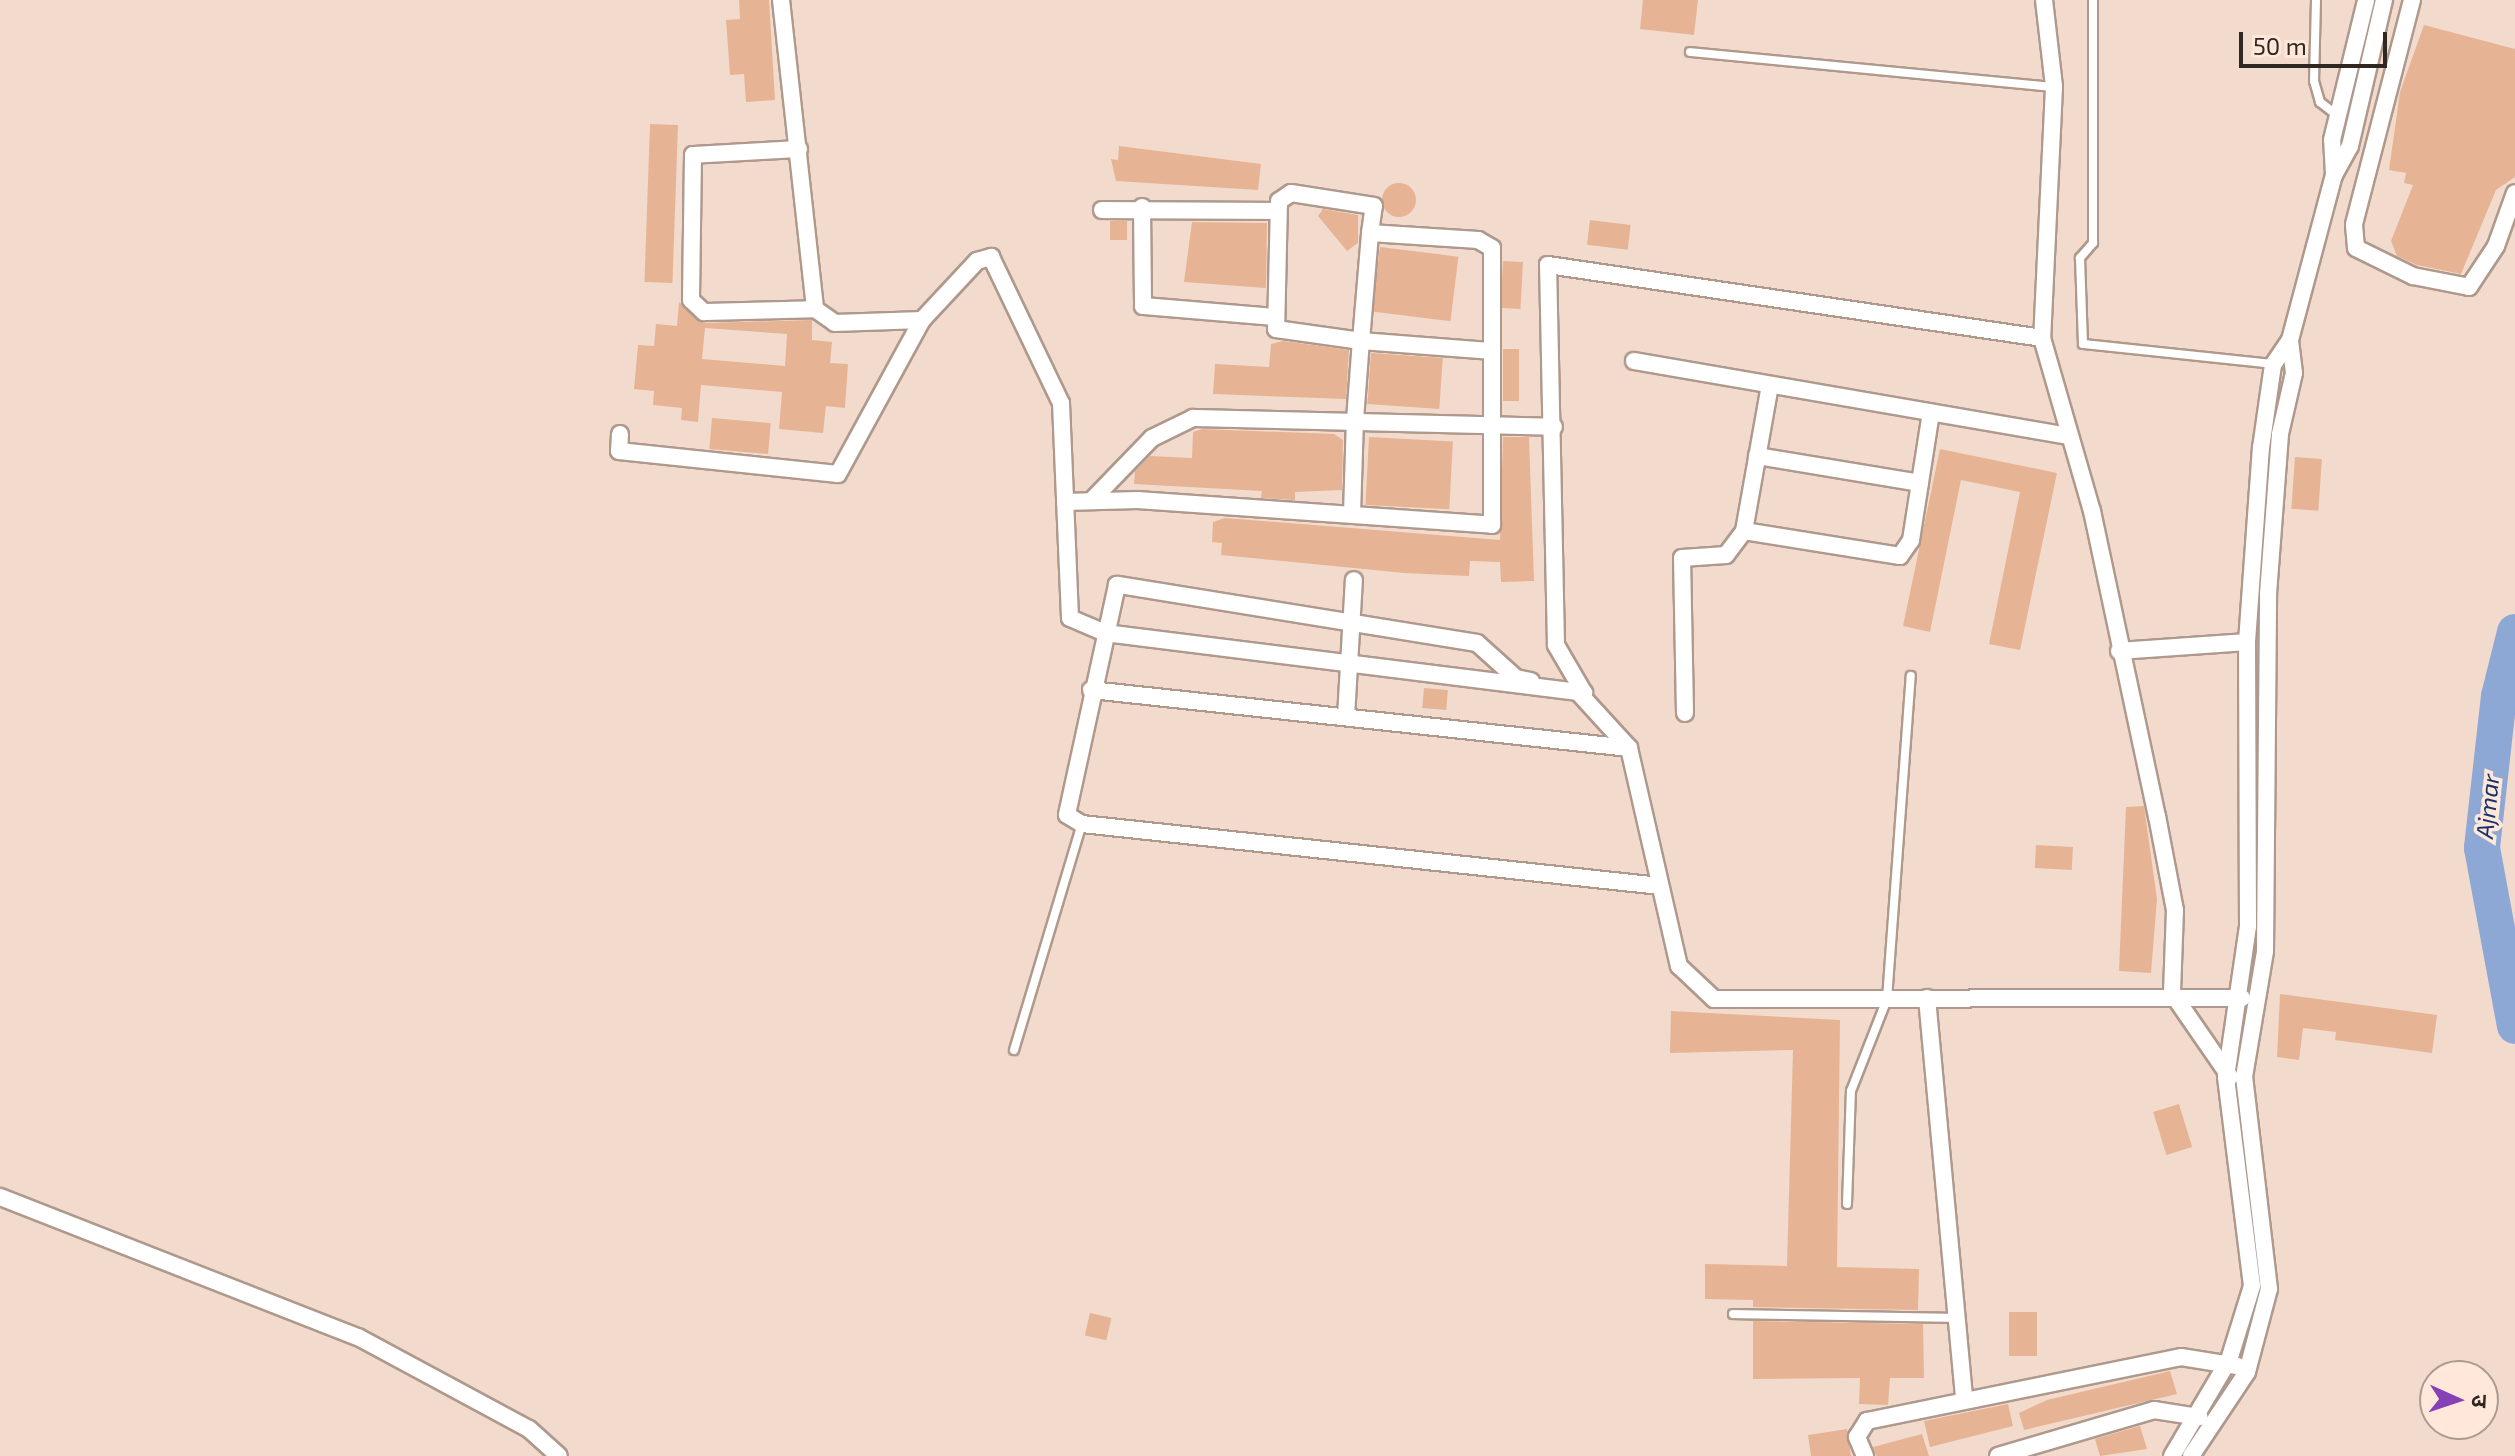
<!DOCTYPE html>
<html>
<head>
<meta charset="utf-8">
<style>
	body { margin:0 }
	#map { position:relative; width:2515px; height:1456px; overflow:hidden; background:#f2dbcd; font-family:"Exo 2","Noto Sans Devanagari",sans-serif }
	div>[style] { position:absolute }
	.river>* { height:36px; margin:-18px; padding:0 18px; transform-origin:18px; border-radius:18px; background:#8ea8d6 }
	.building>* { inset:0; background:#e6b494; transform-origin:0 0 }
	.round { border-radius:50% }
	.roads { filter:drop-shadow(2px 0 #ae998c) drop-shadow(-2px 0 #ae998c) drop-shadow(0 2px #ae998c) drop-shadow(0 -2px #ae998c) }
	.lane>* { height:8px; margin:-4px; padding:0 4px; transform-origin:4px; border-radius:4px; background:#fff }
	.street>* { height:16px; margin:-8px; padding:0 8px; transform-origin:8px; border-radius:8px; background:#fff }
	span { translate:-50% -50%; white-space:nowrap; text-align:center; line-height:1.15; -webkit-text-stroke:7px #ffe8da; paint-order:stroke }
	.water-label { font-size:24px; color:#17336b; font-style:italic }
	.north { position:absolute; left:2419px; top:1360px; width:80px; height:80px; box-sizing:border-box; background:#ffe8da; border:2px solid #ac9b90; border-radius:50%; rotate:93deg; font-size:22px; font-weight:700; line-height:32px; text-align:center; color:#2f2722 }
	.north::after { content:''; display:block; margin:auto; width:28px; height:36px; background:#8542b6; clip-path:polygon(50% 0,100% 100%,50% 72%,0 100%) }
	.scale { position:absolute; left:2239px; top:32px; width:148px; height:36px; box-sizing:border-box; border:4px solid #2f2722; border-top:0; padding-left:10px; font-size:24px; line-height:28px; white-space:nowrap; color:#2f2722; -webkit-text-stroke:6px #ffe8da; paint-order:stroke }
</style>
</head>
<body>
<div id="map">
	<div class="river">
		<i style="left:2515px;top:632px;width:66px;rotate:104deg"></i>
		<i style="left:2499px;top:696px;width:153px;rotate:96.4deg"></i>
		<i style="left:2482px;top:848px;width:181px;rotate:79.5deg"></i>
	</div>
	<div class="building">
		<i style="clip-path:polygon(739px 0,769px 0,775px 100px,746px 102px,744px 74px,730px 75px,726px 20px,740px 19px)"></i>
		<i style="clip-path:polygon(1643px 0,1698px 0,1694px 35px,1640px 29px)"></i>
		<i style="clip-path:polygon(2424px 25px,2515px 49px,2515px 177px,2496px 190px,2461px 274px,2417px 265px,2397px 256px,2391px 241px,2413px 185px,2404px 183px,2406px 173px,2389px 170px,2400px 92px)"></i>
		<i style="left:650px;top:124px;width:28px;height:158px;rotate:2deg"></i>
		<i style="clip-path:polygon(1119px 146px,1261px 164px,1258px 190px,1116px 181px,1111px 159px,1118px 160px)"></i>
		<i class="round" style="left:1382px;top:183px;width:34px;height:34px"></i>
		<i style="clip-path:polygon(1323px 209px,1358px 215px,1358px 243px,1347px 251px,1318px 216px)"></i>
		<i style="left:1590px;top:220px;width:41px;height:25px;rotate:7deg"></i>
		<i style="left:1110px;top:221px;width:17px;height:19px"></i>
		<i style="clip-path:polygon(1192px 222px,1267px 223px,1266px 288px,1184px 282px)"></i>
		<i style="left:1380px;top:247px;width:79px;height:65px;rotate:7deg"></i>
		<i style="left:1503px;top:261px;width:20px;height:47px;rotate:3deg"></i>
		<i style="clip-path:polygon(evenodd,679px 302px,704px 323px,812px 320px,812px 340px,832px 342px,830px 363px,848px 364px,845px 408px,826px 406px,823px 433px,779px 429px,782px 392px,701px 385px,698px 422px,681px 420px,682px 408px,653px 405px,654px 391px,634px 389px,638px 345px,654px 346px,656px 324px,677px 326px,679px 302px,705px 328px,787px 334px,785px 366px,702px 359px,705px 328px)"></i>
		<i style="clip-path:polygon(1283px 341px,1349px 350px,1346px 399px,1213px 394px,1215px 364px,1269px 367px,1271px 344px)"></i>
		<i style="left:1503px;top:349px;width:16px;height:52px"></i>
		<i style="left:1371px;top:353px;width:72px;height:51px;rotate:4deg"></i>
		<i style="left:712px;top:418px;width:59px;height:31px;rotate:5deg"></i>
		<i style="clip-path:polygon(1202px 429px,1334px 434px,1343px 440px,1342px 490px,1295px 492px,1295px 500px,1261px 498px,1262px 491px,1134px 484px,1135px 471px,1150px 456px,1192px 458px,1193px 432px)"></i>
		<i style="left:1369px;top:437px;width:84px;height:68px;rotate:3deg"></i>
		<i style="clip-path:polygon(1503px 437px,1529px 437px,1534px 581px,1501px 582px,1500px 562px,1470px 561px,1469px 576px,1404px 573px,1221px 555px,1222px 543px,1212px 542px,1213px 522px,1225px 518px,1500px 540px)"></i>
		<i style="clip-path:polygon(1940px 449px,2057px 473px,2020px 650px,1989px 644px,2020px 492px,1961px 480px,1930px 632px,1903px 626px)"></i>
		<i style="left:2295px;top:457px;width:27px;height:52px;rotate:4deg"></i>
		<i style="left:1424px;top:688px;width:24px;height:20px;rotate:5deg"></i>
		<i style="clip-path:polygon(2144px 806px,2157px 899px,2151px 973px,2119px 971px,2126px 807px)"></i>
		<i style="left:2036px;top:845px;width:37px;height:23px;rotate:3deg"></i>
		<i style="clip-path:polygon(2280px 994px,2437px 1015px,2432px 1053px,2335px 1040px,2336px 1032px,2303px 1028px,2299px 1060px,2277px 1057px)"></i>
		<i style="clip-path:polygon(1671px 1011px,1840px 1020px,1837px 1267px,1919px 1269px,1918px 1310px,1753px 1307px,1753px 1300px,1705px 1299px,1705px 1264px,1787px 1266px,1793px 1050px,1670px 1053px)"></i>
		<i style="left:2179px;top:1104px;width:45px;height:27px;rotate:73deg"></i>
		<i style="left:2009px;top:1312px;width:28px;height:44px"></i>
		<i style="left:1090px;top:1313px;width:22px;height:23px;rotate:13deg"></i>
		<i style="clip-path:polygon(1753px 1321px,1923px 1324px,1924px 1378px,1890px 1378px,1888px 1405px,1859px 1404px,1860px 1378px,1753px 1379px)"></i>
		<i style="clip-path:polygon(2170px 1371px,2177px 1394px,2024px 1430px,2019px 1413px,2047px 1400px)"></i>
		<i style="clip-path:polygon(2008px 1404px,2013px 1426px,1930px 1447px,1924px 1421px)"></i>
		<i style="clip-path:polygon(2140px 1426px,2147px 1449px,2100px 1456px,2095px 1439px)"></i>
		<i style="clip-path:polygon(1847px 1429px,1851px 1456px,1811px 1456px,1808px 1435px)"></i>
		<i style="clip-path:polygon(1922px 1434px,1929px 1456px,1876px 1456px,1873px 1447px)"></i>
	</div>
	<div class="roads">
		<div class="lane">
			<i style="left:2093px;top:0;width:243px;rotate:90deg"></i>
			<i style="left:2093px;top:243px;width:20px;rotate:131deg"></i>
			<i style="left:2080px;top:258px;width:86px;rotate:88deg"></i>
			<i style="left:2083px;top:344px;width:191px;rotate:6deg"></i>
			<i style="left:2316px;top:0;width:81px;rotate:91.4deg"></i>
			<i style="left:2314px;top:81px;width:22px;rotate:74deg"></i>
			<i style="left:2320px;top:102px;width:23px;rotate:38deg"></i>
			<i style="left:1690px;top:52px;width:366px;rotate:5.5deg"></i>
			<i style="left:1014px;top:1050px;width:236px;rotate:-73.3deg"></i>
			<i style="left:1847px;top:1204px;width:113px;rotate:-88deg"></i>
			<i style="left:1851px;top:1091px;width:99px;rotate:-68.6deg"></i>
			<i style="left:1887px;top:999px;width:324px;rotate:-85.8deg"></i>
			<i style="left:1733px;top:1314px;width:223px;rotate:1deg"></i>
		</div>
		<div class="street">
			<i style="left:781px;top:0;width:311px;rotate:83.7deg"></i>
			<i style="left:815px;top:309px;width:24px;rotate:35deg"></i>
			<i style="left:835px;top:323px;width:87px;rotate:-2deg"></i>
			<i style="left:2044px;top:0;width:88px;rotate:83.4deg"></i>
			<i style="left:2054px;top:87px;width:251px;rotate:92.7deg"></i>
			<i style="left:2042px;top:338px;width:180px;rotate:73.9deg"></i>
			<i style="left:2092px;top:511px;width:312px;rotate:78deg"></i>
			<i style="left:2157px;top:816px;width:96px;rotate:79.2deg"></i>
			<i style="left:2175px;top:910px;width:83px;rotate:92.1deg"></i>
			<i style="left:2172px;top:993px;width:102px;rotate:55.4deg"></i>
			<i style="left:2412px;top:0;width:232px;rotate:104.5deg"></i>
			<i style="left:2354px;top:225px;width:23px;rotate:85deg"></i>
			<i style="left:2356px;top:248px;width:64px;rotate:26.2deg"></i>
			<i style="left:2413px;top:276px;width:57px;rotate:11.1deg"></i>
			<i style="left:2469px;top:287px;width:49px;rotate:-56.6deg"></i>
			<i style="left:2496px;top:246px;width:56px;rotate:-70.3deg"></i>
			<i style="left:799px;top:149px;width:106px;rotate:176.8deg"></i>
			<i style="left:693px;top:155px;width:145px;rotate:90.8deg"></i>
			<i style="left:691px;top:300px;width:18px;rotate:43deg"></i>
			<i style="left:704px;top:312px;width:111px;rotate:-1.5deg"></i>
			<i style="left:2334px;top:175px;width:35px;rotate:-93deg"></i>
			<i style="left:2332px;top:140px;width:144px;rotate:-76.3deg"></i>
			<i style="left:1142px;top:207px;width:99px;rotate:89.4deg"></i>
			<i style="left:1143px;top:306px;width:130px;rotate:4.8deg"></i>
			<i style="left:1102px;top:210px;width:175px;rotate:0.3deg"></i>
			<i style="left:1634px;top:361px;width:441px;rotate:9.8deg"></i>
			<i style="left:620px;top:434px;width:17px;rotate:93deg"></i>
			<i style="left:619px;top:451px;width:220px;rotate:6deg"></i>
			<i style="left:838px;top:474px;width:175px;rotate:-61.4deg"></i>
			<i style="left:922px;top:320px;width:81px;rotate:-47deg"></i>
			<i style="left:977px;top:261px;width:15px;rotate:-16deg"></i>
			<i style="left:991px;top:257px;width:162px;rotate:64.4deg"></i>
			<i style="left:1061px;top:403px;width:215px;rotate:87.6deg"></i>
			<i style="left:1070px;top:618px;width:38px;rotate:23deg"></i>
			<i style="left:1105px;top:633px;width:483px;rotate:7.1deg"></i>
			<i style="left:1584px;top:693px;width:56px;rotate:-120.3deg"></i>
			<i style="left:1556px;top:645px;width:380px;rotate:-91.2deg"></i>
			<i style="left:1548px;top:265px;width:499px;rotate:8.4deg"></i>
			<i style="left:1757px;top:456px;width:165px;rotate:9.4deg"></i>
			<i style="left:1091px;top:501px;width:88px;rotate:-45.9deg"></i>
			<i style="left:1152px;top:438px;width:46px;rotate:-26deg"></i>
			<i style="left:1193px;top:418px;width:361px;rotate:1.4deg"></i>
			<i style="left:1065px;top:502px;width:73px;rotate:-1.6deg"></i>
			<i style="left:1138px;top:500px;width:355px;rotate:4deg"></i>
			<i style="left:1492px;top:525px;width:277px;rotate:-90deg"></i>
			<i style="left:1492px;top:248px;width:16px;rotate:-150deg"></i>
			<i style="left:1478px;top:240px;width:108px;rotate:-176.3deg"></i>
			<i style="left:1352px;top:514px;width:94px;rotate:-88.2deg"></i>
			<i style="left:1355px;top:420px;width:79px;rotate:-85.7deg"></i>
			<i style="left:1361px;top:341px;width:108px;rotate:-85.2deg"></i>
			<i style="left:1370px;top:233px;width:27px;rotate:-82deg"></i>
			<i style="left:1374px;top:206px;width:84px;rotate:-171.1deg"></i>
			<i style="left:1291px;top:193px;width:14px;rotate:146deg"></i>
			<i style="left:1279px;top:201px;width:128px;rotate:91.3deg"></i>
			<i style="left:1276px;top:329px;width:86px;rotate:8deg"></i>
			<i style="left:1361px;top:341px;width:129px;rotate:4.4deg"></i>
			<i style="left:1744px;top:531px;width:148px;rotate:-79.9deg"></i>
			<i style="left:2119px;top:651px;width:128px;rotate:-4deg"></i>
			<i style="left:1531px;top:681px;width:15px;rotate:-169deg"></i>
			<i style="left:1516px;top:678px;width:52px;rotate:-138.1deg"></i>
			<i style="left:1477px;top:643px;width:365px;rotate:-170.8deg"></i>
			<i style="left:1117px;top:585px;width:235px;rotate:102.3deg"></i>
			<i style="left:1067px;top:815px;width:17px;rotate:31deg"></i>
			<i style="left:1082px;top:824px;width:581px;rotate:6.12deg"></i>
			<i style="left:1091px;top:690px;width:541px;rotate:6.15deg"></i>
			<i style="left:1629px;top:748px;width:224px;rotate:77.1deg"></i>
			<i style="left:1679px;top:966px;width:48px;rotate:43.3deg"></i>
			<i style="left:1714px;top:999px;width:528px;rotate:-0.11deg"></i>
			<i style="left:1577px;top:691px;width:77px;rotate:47.6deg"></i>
			<i style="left:1685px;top:713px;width:155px;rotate:-91.1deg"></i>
			<i style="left:1682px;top:558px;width:44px;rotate:-3.9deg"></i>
			<i style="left:1726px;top:555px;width:30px;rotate:-53deg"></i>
			<i style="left:1744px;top:531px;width:158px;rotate:9.1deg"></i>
			<i style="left:1900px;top:556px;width:19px;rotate:-55deg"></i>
			<i style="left:1911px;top:540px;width:129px;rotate:-81.1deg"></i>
			<i style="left:1346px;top:717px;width:137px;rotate:-86.7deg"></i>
			<i style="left:1927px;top:998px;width:404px;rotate:84.7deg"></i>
			<i style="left:0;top:1197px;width:384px;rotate:21.4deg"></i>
			<i style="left:358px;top:1337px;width:194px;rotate:28.3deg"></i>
			<i style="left:529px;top:1429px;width:40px;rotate:42deg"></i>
			<i style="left:1865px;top:1456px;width:21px;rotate:-113deg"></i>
			<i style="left:1857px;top:1437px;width:19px;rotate:-58deg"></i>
			<i style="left:1867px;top:1421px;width:320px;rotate:-11.5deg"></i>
			<i style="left:2181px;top:1357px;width:57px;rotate:9.1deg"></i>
			<i style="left:1998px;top:1456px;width:163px;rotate:-16.4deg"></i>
			<i style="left:2154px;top:1410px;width:46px;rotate:8.8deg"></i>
			<i style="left:2172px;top:1456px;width:112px;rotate:-59.3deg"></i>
			<i style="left:2229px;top:1360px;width:77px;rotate:-72.7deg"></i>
			<i style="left:2252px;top:1286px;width:211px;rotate:-97.1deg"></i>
			<i style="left:2226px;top:1077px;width:153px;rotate:-81.7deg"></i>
			<i style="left:2248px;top:926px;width:284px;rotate:-90.2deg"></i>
			<i style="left:2247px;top:642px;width:195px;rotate:-85.9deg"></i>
			<i style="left:2261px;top:448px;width:84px;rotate:-81.8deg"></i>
			<i style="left:2273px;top:365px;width:30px;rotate:-56deg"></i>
			<i style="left:2290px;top:340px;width:171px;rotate:-75.1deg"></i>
			<i style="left:2334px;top:175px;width:33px;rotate:-61deg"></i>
			<i style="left:2350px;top:146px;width:150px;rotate:-76.9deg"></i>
			<i style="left:2191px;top:1456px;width:101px;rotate:-56.3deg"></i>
			<i style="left:2247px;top:1372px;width:86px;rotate:-75.2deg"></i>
			<i style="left:2269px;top:1289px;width:213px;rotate:-96.7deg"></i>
			<i style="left:2244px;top:1077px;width:128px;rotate:-80.5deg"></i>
			<i style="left:2265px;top:951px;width:357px;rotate:-89.5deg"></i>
			<i style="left:2268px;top:594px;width:160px;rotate:-85.7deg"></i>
			<i style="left:2280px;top:434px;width:63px;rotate:-77.1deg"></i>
			<i style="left:2294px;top:373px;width:33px;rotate:-97deg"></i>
		</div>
	</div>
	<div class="water-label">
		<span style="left:2487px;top:806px;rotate:-84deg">Ajmar</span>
	</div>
	<div class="north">उ</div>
	<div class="scale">50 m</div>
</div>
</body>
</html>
